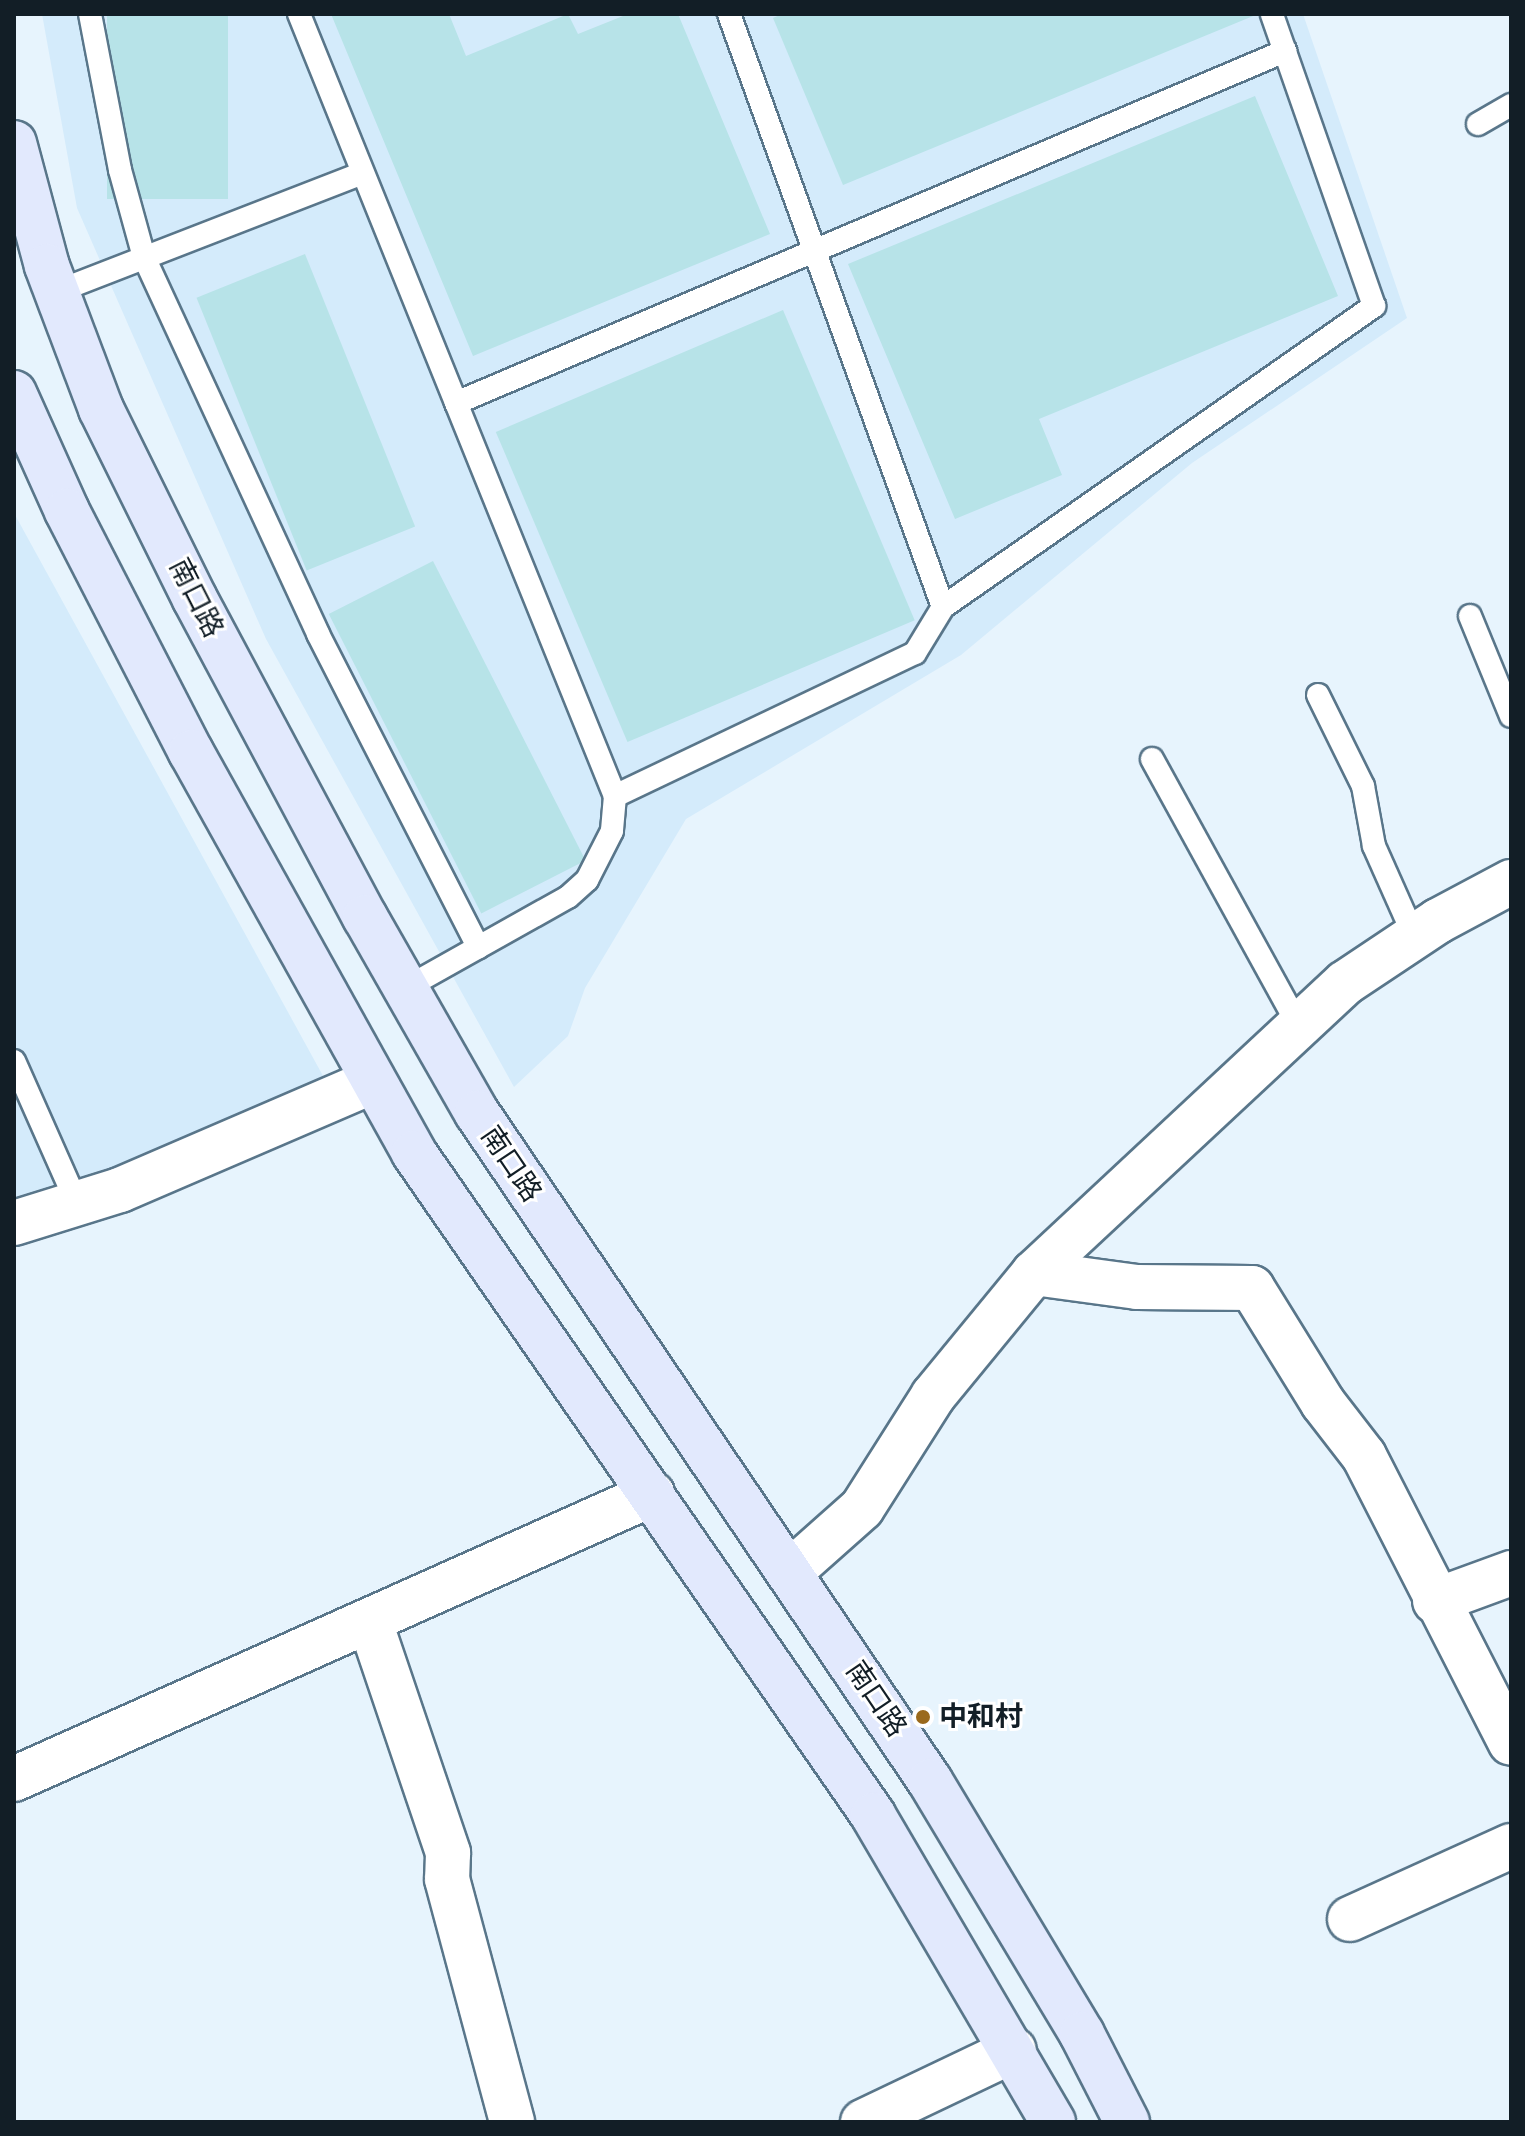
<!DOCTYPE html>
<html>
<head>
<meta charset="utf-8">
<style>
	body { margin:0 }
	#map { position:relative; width:1525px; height:2136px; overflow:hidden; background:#e7f4fd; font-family:"Fira Sans Condensed","Noto Sans SC",sans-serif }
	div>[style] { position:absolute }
	.built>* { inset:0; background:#d4ebfb }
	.building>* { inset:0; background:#b7e3e8; transform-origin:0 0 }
	.roads { filter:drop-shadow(2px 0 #59768a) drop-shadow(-2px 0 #59768a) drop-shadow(0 2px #59768a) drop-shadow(0 -2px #59768a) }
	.lane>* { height:22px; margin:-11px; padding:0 11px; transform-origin:11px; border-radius:11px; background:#fff }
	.street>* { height:44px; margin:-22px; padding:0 22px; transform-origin:22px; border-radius:22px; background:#fff }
	.secondary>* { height:44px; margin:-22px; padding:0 22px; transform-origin:22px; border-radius:22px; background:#e2e9fd }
	.dots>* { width:22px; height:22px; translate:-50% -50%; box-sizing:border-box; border:4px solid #fff; border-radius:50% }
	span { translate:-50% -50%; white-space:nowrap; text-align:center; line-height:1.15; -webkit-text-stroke:6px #fff; paint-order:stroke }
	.street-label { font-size:28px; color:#121e26 }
	.poi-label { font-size:28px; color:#121e26; font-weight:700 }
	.left { translate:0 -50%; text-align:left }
	.frame { position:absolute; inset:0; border:16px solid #121e26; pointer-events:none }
</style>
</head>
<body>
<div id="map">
	<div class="built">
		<i style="clip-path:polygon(42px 14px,1303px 14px,1407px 318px,1192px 463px,961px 655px,686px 819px,585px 988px,568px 1036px,514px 1087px,266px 639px,77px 208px)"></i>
		<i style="clip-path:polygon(14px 513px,328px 1085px,14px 1209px)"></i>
	</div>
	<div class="building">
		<i style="left:107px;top:14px;width:121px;height:185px"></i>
		<i style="clip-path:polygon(331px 14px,449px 14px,466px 56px,568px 14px,578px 34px,628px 14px,678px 14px,770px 234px,473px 356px)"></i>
		<i style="clip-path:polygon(782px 14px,1258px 14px,843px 185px,773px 18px)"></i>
		<i style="clip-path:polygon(1255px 96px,1338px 296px,1039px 419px,1062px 475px,955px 519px,848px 264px)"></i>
		<i style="left:305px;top:254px;width:294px;height:117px;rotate:68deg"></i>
		<i style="left:783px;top:310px;width:337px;height:312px;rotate:67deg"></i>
		<i style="left:433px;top:561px;width:336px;height:117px;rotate:63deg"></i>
	</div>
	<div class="roads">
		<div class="lane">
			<i style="left:90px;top:14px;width:159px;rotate:79.1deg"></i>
			<i style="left:120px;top:170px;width:90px;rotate:74.6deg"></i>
			<i style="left:144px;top:257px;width:415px;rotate:65.2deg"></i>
			<i style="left:318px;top:634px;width:352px;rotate:62.9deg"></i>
			<i style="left:299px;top:14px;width:843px;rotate:68deg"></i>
			<i style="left:615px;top:796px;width:35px;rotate:95deg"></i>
			<i style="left:612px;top:831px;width:55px;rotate:117deg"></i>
			<i style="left:587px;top:880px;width:25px;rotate:138deg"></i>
			<i style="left:568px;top:897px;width:186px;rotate:150.7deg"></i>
			<i style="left:729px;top:14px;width:630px;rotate:70.16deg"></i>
			<i style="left:1478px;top:124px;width:38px;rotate:-30deg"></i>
			<i style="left:56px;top:292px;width:329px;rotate:-21.2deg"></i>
			<i style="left:456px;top:403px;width:901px;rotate:-23.01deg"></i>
			<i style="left:1470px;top:616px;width:108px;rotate:67.7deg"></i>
			<i style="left:1318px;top:695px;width:102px;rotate:63.7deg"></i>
			<i style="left:1363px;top:786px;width:61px;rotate:79.6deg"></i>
			<i style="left:1374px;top:846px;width:98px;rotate:66deg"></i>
			<i style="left:1152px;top:759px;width:301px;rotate:61.2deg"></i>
			<i style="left:615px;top:796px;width:332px;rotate:-25.5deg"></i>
			<i style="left:915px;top:653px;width:54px;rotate:-58.7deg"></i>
			<i style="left:943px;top:607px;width:526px;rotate:-34.93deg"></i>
			<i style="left:1374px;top:306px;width:309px;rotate:-109.3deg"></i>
			<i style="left:14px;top:1061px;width:155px;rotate:66.1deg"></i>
		</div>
		<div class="street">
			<i style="left:14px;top:1223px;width:111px;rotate:-17.3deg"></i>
			<i style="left:120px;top:1190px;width:275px;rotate:-23.3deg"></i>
			<i style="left:1034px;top:1273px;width:104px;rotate:7.7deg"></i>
			<i style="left:1137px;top:1287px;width:115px;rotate:0.5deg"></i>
			<i style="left:1252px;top:1288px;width:135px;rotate:58.3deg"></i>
			<i style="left:1323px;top:1403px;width:67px;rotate:52.3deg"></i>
			<i style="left:1364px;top:1456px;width:322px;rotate:62.9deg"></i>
			<i style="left:790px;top:1572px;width:96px;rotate:-41.6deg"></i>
			<i style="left:862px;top:1508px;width:133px;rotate:-57.6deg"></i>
			<i style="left:933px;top:1396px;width:159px;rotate:-50.6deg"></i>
			<i style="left:1034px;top:1273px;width:425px;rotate:-43deg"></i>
			<i style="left:1345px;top:983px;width:112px;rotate:-33.7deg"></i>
			<i style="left:1438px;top:921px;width:83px;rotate:-28.1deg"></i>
			<i style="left:1435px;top:1601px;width:81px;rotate:-20.2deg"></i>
			<i style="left:370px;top:1622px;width:244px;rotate:71.3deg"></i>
			<i style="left:448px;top:1853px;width:26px;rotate:92deg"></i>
			<i style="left:447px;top:1879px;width:252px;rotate:75deg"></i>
			<i style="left:14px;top:1779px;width:699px;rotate:-24.07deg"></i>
			<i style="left:1350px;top:1919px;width:177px;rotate:-24.4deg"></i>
			<i style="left:863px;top:2122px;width:167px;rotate:-25.5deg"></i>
		</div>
		<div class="secondary">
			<i style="left:14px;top:143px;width:127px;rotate:75deg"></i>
			<i style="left:47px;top:266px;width:153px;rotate:69.3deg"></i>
			<i style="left:101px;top:409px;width:212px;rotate:63.7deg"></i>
			<i style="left:195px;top:599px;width:361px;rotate:61.9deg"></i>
			<i style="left:365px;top:917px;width:226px;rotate:60.3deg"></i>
			<i style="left:477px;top:1113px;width:807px;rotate:55.86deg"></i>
			<i style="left:930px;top:1781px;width:295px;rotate:59deg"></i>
			<i style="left:1082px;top:2034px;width:99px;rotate:62.9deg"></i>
			<i style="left:14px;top:393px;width:129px;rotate:65.8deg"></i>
			<i style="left:67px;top:511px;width:271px;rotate:62.8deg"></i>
			<i style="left:191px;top:752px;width:459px;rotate:60.9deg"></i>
			<i style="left:414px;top:1153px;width:806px;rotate:55.26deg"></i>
			<i style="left:873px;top:1815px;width:356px;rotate:59.6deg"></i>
		</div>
	</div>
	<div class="dots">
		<i style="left:923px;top:1717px;background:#9a691c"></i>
	</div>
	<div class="street-label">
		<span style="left:196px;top:598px;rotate:63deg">南口路</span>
		<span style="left:511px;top:1164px;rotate:56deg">南口路</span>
		<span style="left:876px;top:1699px;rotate:56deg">南口路</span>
	</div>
	<div class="poi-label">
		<span class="left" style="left:939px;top:1717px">中和村</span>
	</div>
	<div class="frame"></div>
</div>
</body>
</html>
